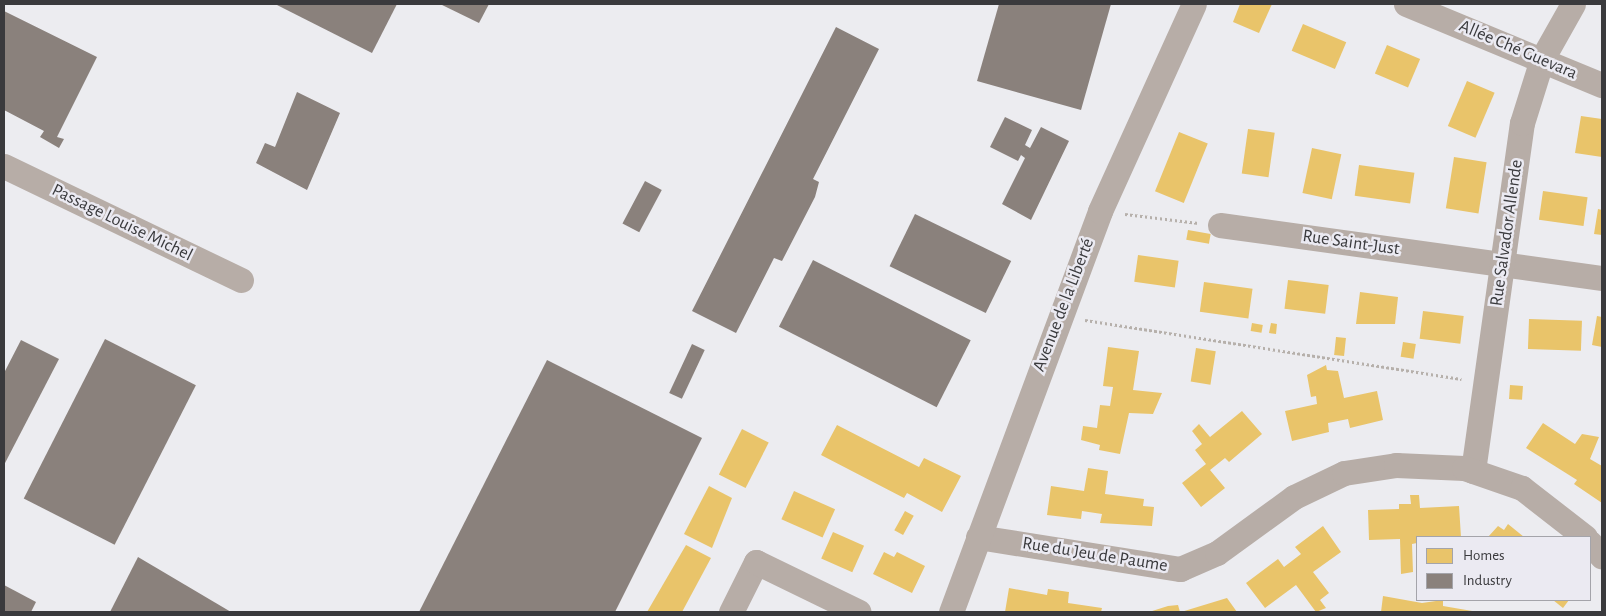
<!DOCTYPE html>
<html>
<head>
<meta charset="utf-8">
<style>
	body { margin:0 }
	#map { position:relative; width:1606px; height:616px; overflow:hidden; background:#ececf0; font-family:"Alegreya Sans",sans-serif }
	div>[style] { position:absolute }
	.homes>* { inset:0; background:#e9c46a; transform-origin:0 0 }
	.industry>* { inset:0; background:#8a817c; transform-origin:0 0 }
	.path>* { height:3px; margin-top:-1.5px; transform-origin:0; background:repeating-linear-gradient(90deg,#b6b0ab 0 2.5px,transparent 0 5px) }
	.minor>* { height:25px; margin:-12.5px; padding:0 12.5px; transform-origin:12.5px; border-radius:12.5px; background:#b7ada7 }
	span { translate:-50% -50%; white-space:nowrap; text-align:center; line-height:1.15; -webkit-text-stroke:5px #ebeaf2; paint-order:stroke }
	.street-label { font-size:18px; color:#3a3a3d }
	.frame { position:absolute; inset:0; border:5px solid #3a3a3d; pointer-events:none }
	.legend { position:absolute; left:1416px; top:536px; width:175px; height:65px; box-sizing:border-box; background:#ebeaf2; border:1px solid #a4a4aa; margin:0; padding:6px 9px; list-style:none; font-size:15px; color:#3a3a3d }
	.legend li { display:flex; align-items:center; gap:10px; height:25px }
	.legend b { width:25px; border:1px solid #a4a4aa }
</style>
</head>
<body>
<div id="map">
	<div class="homes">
		<i style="clip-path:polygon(1240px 4px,1272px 4px,1259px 33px,1233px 22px)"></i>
		<i style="left:1303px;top:24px;width:47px;height:29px;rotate:23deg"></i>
		<i style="left:1387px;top:45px;width:36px;height:31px;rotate:23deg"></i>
		<i style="left:1467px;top:81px;width:30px;height:49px;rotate:23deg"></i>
		<i style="clip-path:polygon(1581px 116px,1602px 119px,1602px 157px,1575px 153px)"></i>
		<i style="left:1248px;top:129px;width:27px;height:45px;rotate:8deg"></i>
		<i style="left:1179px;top:132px;width:31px;height:64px;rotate:22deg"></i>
		<i style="left:1312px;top:148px;width:30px;height:46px;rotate:12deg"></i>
		<i style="left:1454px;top:157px;width:33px;height:52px;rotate:9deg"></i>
		<i style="left:1359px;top:165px;width:56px;height:31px;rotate:8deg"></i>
		<i style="left:1543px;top:191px;width:45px;height:29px;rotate:8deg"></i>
		<i style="clip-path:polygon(1598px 209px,1602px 210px,1602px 235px,1594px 234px)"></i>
		<i style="left:1188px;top:230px;width:23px;height:10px;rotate:10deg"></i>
		<i style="left:1138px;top:255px;width:41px;height:27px;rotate:8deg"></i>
		<i style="left:1288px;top:280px;width:41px;height:29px;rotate:7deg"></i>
		<i style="left:1204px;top:282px;width:49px;height:30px;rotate:8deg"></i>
		<i style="clip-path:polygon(1360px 292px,1398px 297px,1395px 324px,1356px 324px)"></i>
		<i style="left:1423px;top:311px;width:41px;height:28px;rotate:7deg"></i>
		<i style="clip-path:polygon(1597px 316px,1602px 317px,1602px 347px,1592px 345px)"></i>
		<i style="left:1529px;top:319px;width:53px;height:30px;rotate:2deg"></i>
		<i style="left:1252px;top:323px;width:11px;height:8px;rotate:10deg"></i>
		<i style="clip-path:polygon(1271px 323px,1277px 324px,1276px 334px,1269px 333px)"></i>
		<i style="left:1336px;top:337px;width:10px;height:18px;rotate:6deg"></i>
		<i style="left:1403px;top:342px;width:13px;height:15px;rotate:9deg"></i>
		<i style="clip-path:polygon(1108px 347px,1139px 351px,1133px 390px,1162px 393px,1153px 414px,1129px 413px,1120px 454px,1099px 450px,1100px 445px,1081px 440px,1083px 426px,1097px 428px,1100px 405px,1110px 406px,1113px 387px,1103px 386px)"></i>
		<i style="left:1196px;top:348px;width:20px;height:34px;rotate:9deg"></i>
		<i style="clip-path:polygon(1326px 365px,1327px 370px,1338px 371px,1344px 398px,1377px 391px,1383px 420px,1350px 428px,1348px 419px,1328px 423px,1329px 432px,1292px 441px,1285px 411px,1317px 404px,1316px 396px,1311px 397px,1307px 375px)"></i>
		<i style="left:1510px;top:385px;width:13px;height:14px;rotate:4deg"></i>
		<i style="clip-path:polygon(1242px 411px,1262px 434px,1229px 462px,1225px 458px,1210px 470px,1225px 488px,1201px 507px,1182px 483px,1206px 464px,1195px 450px,1202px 444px,1192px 431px,1199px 424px,1210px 437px)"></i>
		<i style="clip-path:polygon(1543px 423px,1575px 444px,1582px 434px,1599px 437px,1590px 459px,1602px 466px,1602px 503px,1574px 484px,1577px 480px,1526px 448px)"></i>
		<i style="clip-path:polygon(837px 425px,919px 467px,924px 458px,961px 476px,942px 512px,907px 493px,904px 498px,821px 455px)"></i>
		<i style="left:742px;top:429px;width:30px;height:51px;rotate:27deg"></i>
		<i style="clip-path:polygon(1088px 468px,1108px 471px,1105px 494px,1144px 499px,1143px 506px,1154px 507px,1152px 526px,1100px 523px,1102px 514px,1082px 511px,1081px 519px,1047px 515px,1051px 486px,1084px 491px)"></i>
		<i style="clip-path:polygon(709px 486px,732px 498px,712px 548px,684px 534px)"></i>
		<i style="left:794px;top:491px;width:45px;height:31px;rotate:24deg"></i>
		<i style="clip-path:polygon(1410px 495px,1419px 495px,1420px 508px,1459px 506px,1461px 537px,1417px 537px,1417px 543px,1412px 544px,1413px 572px,1401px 574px,1400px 539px,1369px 540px,1368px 510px,1399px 509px,1399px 504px,1411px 504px)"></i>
		<i style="left:905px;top:511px;width:10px;height:22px;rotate:29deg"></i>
		<i style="clip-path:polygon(1508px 524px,1524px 537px,1488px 537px,1498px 526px,1504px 530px)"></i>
		<i style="clip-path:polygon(1323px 526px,1341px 552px,1313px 572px,1329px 593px,1320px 600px,1326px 608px,1316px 612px,1296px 585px,1265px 608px,1246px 583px,1278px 559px,1284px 567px,1301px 554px,1295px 547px)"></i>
		<i style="left:833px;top:532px;width:34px;height:29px;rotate:24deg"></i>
		<i style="clip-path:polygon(686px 545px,711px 558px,682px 612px,647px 612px)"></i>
		<i style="clip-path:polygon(884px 552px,894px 557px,897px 552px,925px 566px,912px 593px,873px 574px)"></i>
		<i style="clip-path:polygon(1009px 588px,1047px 595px,1048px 589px,1069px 592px,1068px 603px,1102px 608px,1101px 612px,1005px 612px)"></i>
		<i style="clip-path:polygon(1383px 596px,1422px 603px,1443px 600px,1443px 606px,1478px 612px,1381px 612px)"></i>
		<i style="clip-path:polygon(1227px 598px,1237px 612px,1181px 612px)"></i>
		<i style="clip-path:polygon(1553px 600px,1569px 600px,1563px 608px)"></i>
		<i style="clip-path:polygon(1178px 605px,1180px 612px,1149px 612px,1168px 606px)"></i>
	</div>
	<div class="industry">
		<i style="clip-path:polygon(275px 4px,397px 4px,372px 53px)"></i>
		<i style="clip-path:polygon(440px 4px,489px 4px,479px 23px)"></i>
		<i style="clip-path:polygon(999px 4px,1111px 4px,1081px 110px,977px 81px)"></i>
		<i style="clip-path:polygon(4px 11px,97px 57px,57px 137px,64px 139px,59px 148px,40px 137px,44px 131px,4px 110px)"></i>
		<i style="clip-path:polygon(836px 27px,879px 49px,813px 179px,819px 182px,815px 197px,782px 261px,774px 258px,736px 333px,692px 311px)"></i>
		<i style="clip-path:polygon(297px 92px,340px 113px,307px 190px,256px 163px,265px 143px,275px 147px)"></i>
		<i style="clip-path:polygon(1005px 117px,1032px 130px,1025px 145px,1030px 148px,1041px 127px,1069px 141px,1031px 220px,1002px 204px,1025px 158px,1021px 155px,1018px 161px,990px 147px)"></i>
		<i style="left:645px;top:181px;width:19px;height:48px;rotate:28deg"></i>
		<i style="left:915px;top:214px;width:107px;height:58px;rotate:26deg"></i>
		<i style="left:813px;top:260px;width:177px;height:75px;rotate:27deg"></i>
		<i style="left:105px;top:339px;width:102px;height:179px;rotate:27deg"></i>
		<i style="clip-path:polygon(21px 340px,59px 359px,4px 465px,4px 373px)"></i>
		<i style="left:692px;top:344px;width:14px;height:54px;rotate:25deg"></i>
		<i style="clip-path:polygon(547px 360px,702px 438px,615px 612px,419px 612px)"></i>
		<i style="clip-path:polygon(138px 557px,231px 612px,110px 612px)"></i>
		<i style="clip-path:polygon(4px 585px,36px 602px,31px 612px,4px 612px)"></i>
	</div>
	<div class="path">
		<i style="left:1125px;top:214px;width:74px;rotate:7deg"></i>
		<i style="left:1085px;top:320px;width:381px;rotate:8.9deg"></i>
	</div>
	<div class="minor">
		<i style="left:1406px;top:4px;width:212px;rotate:22.5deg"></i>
		<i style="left:4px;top:166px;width:263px;rotate:25.7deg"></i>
		<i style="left:1220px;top:225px;width:386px;rotate:7.9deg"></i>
		<i style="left:1473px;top:471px;width:351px;rotate:-82deg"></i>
		<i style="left:1522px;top:123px;width:67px;rotate:-72.6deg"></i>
		<i style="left:1542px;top:59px;width:63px;rotate:-60.6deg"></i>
		<i style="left:978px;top:537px;width:205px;rotate:9deg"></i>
		<i style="left:1180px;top:569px;width:40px;rotate:-23.4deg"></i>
		<i style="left:1217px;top:553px;width:95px;rotate:-36deg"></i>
		<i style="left:1294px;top:497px;width:55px;rotate:-25.6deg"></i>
		<i style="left:1344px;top:473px;width:53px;rotate:-8.7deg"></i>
		<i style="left:1396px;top:465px;width:68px;rotate:2.5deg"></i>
		<i style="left:1464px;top:468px;width:61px;rotate:19deg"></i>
		<i style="left:1522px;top:488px;width:80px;rotate:37.9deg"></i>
		<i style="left:1590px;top:543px;width:18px;rotate:49deg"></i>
		<i style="left:731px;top:612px;width:56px;rotate:-63.4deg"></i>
		<i style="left:756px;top:562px;width:114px;rotate:25.9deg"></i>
		<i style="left:951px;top:612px;width:428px;rotate:-69.6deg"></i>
		<i style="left:1100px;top:211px;width:227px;rotate:-65.6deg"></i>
	</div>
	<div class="street-label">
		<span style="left:1518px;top:50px;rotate:23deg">Allée Ché Guevara</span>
		<span style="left:122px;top:223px;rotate:26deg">Passage Louise Michel</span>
		<span style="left:1507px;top:233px;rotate:-82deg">Rue Salvador Allende</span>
		<span style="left:1351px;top:243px;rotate:8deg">Rue Saint-Just</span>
		<span style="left:1064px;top:305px;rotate:-69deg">Avenue de la Liberté</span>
		<span style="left:1095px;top:555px;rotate:9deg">Rue du Jeu de Paume</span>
	</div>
	<div class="frame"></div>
	<ul class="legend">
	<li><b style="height:14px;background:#e9c46a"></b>Homes</li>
	<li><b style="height:14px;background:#8a817c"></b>Industry</li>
	</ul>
</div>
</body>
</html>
